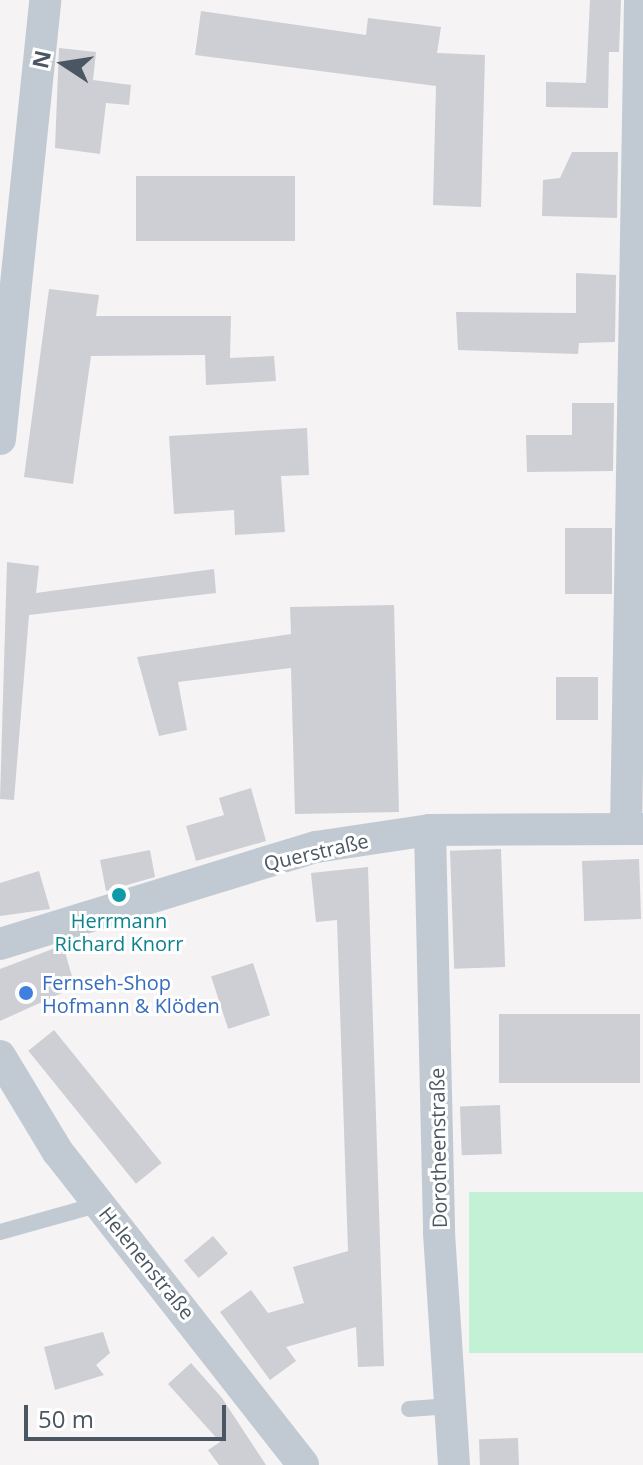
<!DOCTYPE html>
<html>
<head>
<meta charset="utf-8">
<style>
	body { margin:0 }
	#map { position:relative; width:643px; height:1465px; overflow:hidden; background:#f5f3f3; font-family:"Open Sans",sans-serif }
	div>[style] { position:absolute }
	.green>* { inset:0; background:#c3f1d5; transform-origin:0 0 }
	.building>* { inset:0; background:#cdcfd5; transform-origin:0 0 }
	.lane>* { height:16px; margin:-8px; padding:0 8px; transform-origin:8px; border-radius:8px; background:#c1cad2 }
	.street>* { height:32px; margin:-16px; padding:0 16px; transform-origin:16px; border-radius:16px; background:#c1cad2 }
	.dots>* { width:22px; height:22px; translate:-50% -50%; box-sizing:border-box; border:4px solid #fff; border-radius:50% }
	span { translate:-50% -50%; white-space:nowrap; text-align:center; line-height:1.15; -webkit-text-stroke:6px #fff; paint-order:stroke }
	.street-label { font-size:20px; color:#4a5661 }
	.culture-label { font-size:20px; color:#0d838f }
	.shop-label { font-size:20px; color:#366cbe }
	.left { translate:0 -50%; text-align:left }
	.north { position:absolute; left:24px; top:24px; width:80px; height:80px; -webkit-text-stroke:6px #fff; paint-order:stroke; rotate:282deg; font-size:22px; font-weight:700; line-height:32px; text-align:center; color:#4a5661 }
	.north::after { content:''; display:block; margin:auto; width:28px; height:36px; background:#4a5661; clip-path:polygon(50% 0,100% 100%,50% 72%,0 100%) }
	.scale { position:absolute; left:24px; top:1405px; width:202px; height:36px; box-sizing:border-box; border:4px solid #4a5661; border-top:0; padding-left:10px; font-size:24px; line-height:28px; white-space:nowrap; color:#4a5661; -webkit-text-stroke:6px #fff; paint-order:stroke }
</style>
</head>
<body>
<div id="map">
	<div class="green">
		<i style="left:469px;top:1192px;width:174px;height:161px"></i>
	</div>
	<div class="building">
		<i style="clip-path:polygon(590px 0,621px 0,619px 52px,609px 52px,608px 108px,546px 107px,546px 82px,586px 83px)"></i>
		<i style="clip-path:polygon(201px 11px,366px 35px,368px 18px,441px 27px,437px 53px,485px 55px,481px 207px,433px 205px,436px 86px,195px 55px)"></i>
		<i style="clip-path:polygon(59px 48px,96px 52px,93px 80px,131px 85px,129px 105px,106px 103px,100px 154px,55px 148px)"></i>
		<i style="clip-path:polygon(572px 152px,618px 152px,617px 218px,542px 216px,543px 180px,560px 178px)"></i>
		<i style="left:136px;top:176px;width:159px;height:65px"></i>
		<i style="clip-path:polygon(576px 273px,616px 275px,615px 342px,579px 343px,578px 354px,458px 350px,456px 312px,576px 313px)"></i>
		<i style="clip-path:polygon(49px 289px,99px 295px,96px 316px,231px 316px,230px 358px,274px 356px,276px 381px,206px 385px,205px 355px,91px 356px,73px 484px,24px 477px)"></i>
		<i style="clip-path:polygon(572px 403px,614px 403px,613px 471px,527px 472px,526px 435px,572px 435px)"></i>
		<i style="clip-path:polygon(307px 428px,309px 475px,281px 476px,285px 532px,235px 535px,234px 510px,174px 514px,169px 436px)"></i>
		<i style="left:565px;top:528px;width:47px;height:66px"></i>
		<i style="clip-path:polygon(7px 562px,39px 566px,36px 593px,214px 569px,216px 593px,29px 615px,14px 800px,0 799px)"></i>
		<i style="clip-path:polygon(394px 605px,399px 812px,295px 814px,291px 668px,178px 682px,187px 730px,159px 736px,137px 657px,291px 634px,290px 607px)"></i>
		<i style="left:556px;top:677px;width:42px;height:43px"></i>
		<i style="clip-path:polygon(251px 788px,266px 841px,196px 861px,186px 826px,224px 815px,219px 798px)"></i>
		<i style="left:501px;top:849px;width:118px;height:51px;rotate:88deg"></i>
		<i style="clip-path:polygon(150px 850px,155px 877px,106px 891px,100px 860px)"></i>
		<i style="left:639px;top:859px;width:60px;height:57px;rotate:88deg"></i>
		<i style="clip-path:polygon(368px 867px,384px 1366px,358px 1367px,356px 1327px,286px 1347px,296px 1361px,270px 1380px,220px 1312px,251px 1290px,268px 1313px,304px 1303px,293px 1267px,348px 1251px,337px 920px,316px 922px,311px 873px)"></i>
		<i style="clip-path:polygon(39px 871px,50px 909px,0 916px,0 883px)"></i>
		<i style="clip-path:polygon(63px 945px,75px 987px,0 1021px,0 969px)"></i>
		<i style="left:253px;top:963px;width:55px;height:44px;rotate:72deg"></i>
		<i style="left:640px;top:1014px;width:69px;height:141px;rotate:90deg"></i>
		<i style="left:54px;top:1030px;width:171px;height:33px;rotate:51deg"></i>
		<i style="left:500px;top:1105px;width:49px;height:40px;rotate:88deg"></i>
		<i style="left:213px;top:1236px;width:23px;height:38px;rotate:50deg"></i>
		<i style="clip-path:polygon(103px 1332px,110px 1353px,96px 1365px,104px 1375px,55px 1390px,44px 1347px)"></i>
		<i style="clip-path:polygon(191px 1363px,222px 1398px,266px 1465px,219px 1465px,208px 1450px,220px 1442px,168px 1384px)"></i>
		<i style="left:518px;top:1438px;width:27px;height:39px;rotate:88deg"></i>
	</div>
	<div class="lane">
		<i style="left:0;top:1232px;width:104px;rotate:-15.6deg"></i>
		<i style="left:409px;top:1409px;width:41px;rotate:-4.2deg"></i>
	</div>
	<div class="street">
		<i style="left:0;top:439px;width:441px;rotate:-84.1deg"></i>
		<i style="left:626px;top:829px;width:829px;rotate:-89.03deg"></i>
		<i style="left:430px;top:830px;width:403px;rotate:88.7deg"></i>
		<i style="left:439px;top:1233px;width:232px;rotate:86.3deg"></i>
		<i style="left:0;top:944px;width:331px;rotate:-17.1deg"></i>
		<i style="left:316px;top:847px;width:115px;rotate:-8.5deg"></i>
		<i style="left:430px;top:830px;width:213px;rotate:-0.3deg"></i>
		<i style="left:0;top:1056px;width:112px;rotate:58.9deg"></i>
		<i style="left:58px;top:1152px;width:397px;rotate:51.9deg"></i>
	</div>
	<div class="dots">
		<i style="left:119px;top:895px;background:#0f9aa8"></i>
		<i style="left:26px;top:993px;background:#3f7fe0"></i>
	</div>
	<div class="street-label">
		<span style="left:316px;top:852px;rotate:-13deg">Querstraße</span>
		<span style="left:438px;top:1148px;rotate:-91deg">Dorotheenstraße</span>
		<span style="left:147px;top:1263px;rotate:51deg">Helenenstraße</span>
	</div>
	<div class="culture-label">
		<span style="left:119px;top:932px">Herrmann<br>Richard Knorr</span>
	</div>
	<div class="shop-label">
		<span class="left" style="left:42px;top:994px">Fernseh-Shop<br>Hofmann &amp; Klöden</span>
	</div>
	<div class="north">N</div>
	<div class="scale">50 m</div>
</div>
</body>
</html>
